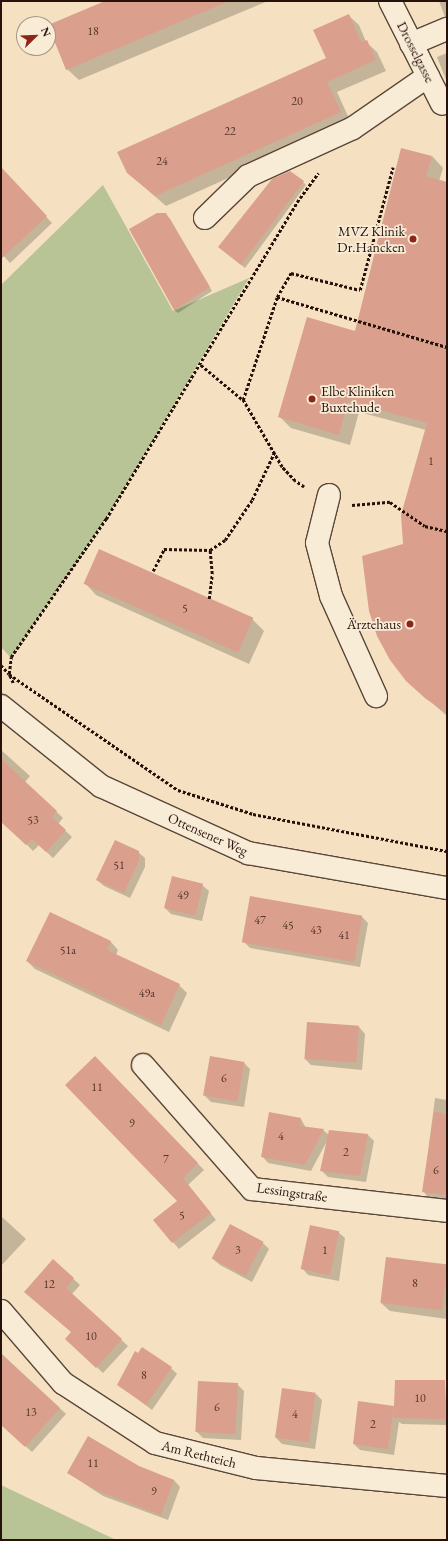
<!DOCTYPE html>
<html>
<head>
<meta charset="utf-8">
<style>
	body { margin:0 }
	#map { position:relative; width:448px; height:1541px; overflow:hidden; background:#f5e1c1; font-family:"EB Garamond",serif }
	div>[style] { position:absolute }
	.green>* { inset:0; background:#b8c396 }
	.shadow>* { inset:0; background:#0003 }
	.building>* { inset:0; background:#db9f8d; transform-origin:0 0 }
	.path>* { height:2.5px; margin-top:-1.25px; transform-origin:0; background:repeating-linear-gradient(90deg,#26120a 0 3px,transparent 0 5px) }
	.roads { filter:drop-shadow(1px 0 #5a4638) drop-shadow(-1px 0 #5a4638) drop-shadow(0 1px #5a4638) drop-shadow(0 -1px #5a4638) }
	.minor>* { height:22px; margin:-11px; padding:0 11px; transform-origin:11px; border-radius:11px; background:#f8ecd7 }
	.dots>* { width:11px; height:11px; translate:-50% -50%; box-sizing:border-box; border:2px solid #f8ecd7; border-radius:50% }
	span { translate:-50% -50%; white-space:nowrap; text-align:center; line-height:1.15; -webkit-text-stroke:3.5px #f8ecd7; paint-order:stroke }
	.number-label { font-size:12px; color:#53352b }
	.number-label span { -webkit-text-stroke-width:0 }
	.street-label { font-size:14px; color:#26120a }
	.poi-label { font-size:14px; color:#26120a }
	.right { translate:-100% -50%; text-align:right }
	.left { translate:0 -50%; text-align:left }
	.frame { position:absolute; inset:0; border:2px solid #26120a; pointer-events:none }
	.north { position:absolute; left:16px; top:16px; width:40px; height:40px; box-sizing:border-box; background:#f8ecd7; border:1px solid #a49585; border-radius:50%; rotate:67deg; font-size:11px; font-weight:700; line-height:16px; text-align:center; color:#26120a }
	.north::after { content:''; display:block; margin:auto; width:14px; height:18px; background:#8f2418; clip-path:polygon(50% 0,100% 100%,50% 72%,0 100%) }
</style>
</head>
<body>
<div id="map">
	<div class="green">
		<i style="clip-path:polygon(103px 185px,173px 311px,249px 278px,106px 519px,11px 658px,1px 647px,1px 285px)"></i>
		<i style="clip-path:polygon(1px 1485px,116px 1540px,1px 1540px)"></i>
	</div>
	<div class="shadow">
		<i style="clip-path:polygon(108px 1px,268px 1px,79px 80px,67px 69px)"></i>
		<i style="clip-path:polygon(439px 1px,447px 1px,447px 18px,445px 17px)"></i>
		<i style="clip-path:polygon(348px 15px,359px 25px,366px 42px,377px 52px,386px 71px,337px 92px,351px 123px,166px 206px,128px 173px,328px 59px)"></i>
		<i style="clip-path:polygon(447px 53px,447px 82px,437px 57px)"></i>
		<i style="clip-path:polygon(432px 156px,443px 168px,439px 181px,447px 183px,447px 716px,407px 681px,404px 545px,426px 430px,359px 412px,350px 445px,291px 428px,280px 417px,355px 333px)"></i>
		<i style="clip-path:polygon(1px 180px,13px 181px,52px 223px,10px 263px,1px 253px)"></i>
		<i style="clip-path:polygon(303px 182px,306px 185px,245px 268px,223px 250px)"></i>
		<i style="clip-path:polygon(169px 217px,212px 291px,178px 313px,174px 310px)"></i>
		<i style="clip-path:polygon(100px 550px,253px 620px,264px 631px,249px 664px,96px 595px,85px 583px)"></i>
		<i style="clip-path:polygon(1px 750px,30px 776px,25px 782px,63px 818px,58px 824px,72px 837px,53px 858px,39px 845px,33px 851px,1px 818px)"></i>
		<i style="clip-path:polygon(138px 852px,145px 858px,145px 867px,130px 898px,104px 886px,97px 880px)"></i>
		<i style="clip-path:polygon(202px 885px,209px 891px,202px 921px,171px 914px,165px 908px)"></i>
		<i style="clip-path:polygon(50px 913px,111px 942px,118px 950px,116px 955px,179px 985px,187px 993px,169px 1032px,35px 969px,27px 961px)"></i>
		<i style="clip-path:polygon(361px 916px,368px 923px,360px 967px,250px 948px,243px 941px)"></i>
		<i style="clip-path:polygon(359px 1027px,365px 1034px,362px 1070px,311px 1065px,305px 1059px)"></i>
		<i style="clip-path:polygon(95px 1057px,204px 1170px,188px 1185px,216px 1220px,179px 1249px,154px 1220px,178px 1201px)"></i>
		<i style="clip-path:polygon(243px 1062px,250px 1069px,244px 1107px,211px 1102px,205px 1096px)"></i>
		<i style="clip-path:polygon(435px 1098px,447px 1100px,447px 1200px,429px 1198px,423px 1191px)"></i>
		<i style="clip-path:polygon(301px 1119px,306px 1128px,323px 1130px,329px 1135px,330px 1131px,368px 1135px,374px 1141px,366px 1182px,328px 1177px,322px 1171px,327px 1141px,311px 1171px,268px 1163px,262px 1156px)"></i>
		<i style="clip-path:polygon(1px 1216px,26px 1239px,1px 1266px)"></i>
		<i style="clip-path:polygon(338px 1232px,345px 1238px,339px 1281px,308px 1275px,302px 1268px)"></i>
		<i style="clip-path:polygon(263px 1243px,269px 1249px,252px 1282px,220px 1265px,213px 1259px)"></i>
		<i style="clip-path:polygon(53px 1260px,80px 1285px,72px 1294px,128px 1346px,103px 1373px,73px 1345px,72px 1333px)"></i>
		<i style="clip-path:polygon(447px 1266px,447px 1319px,390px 1311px,381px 1303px)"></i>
		<i style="clip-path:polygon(1px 1353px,66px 1414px,32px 1452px,1px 1424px)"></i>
		<i style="clip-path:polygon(171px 1368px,177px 1374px,152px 1410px,118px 1384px)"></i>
		<i style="clip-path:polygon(396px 1381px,445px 1381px,447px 1425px,402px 1424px,399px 1422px,394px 1455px,360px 1450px,354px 1444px,359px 1403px,395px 1408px)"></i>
		<i style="clip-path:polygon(237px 1384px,244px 1391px,241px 1440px,203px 1438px,196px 1431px)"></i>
		<i style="clip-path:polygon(316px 1394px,322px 1400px,315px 1449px,282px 1444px,276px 1438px)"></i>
		<i style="clip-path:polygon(138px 1467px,174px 1480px,180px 1487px,168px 1520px,103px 1496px,68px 1473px)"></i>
	</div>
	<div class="building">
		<i style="clip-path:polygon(105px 1px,229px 1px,66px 70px,48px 25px)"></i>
		<i style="clip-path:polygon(349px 14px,361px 42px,367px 40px,376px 60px,327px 82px,341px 112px,155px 196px,127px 173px,117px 152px,326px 58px,313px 30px)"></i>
		<i style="clip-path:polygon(401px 148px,432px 156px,426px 176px,447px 182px,447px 713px,426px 699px,406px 681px,390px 660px,377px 636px,369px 611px,362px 556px,403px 544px,401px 515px,427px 423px,348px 401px,339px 435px,278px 417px,307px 317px,355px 331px)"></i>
		<i style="clip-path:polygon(1px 167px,47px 216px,1px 259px)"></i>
		<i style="clip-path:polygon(290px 171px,304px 181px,241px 265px,218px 247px,272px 179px)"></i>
		<i style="clip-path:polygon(157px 213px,166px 213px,210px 287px,174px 310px,129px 229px)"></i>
		<i style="left:99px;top:549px;width:169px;height:38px;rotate:24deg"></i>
		<i style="clip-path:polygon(1px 759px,57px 811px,52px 817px,66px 830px,46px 852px,32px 839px,26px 845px,1px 822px)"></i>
		<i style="clip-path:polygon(115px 840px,139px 851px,139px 860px,124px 893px,96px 880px)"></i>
		<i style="left:172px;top:876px;width:32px;height:33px;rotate:14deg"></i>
		<i style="left:250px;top:896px;width:114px;height:47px;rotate:10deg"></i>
		<i style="clip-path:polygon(50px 912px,111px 941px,107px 950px,180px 984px,161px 1025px,26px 961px)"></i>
		<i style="left:307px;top:1022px;width:52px;height:37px;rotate:4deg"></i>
		<i style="clip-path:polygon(95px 1056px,198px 1163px,183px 1178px,211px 1213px,172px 1243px,153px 1220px,177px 1201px,65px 1085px)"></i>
		<i style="left:210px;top:1056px;width:35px;height:40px;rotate:10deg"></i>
		<i style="clip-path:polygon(269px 1112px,301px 1118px,300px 1126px,324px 1129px,305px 1165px,261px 1157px)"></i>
		<i style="clip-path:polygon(434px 1112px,447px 1114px,447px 1195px,422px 1192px)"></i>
		<i style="clip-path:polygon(329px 1130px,368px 1134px,360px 1176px,320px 1171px)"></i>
		<i style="left:230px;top:1224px;width:38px;height:39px;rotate:28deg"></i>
		<i style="left:310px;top:1225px;width:30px;height:45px;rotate:12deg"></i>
		<i style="left:386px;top:1257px;width:62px;height:46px;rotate:7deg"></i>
		<i style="clip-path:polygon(53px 1259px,74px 1278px,66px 1288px,122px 1339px,96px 1368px,65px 1339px,71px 1332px,24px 1292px)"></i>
		<i style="clip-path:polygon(142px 1347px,172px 1367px,146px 1405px,117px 1385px,135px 1351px,138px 1353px)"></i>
		<i style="clip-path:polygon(1px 1354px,60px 1408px,25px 1447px,1px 1425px)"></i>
		<i style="clip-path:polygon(395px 1380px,445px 1380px,445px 1419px,394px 1418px,394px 1407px,388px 1449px,353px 1444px,358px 1401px,394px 1406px)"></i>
		<i style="left:198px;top:1381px;width:40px;height:51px;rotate:3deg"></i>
		<i style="left:282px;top:1388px;width:34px;height:50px;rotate:8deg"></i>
		<i style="clip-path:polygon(88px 1436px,139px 1466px,174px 1480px,161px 1515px,96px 1490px,67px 1473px)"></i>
	</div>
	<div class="path">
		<i style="left:277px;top:297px;width:177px;rotate:16.4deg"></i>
		<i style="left:201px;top:365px;width:55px;rotate:39.8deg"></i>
		<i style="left:304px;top:487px;width:11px;rotate:-146deg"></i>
		<i style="left:295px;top:481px;width:19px;rotate:-133deg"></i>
		<i style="left:282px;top:467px;width:78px;rotate:-120.2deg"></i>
		<i style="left:243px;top:400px;width:108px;rotate:-71.7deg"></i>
		<i style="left:277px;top:297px;width:28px;rotate:-60deg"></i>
		<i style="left:291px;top:273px;width:71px;rotate:13.8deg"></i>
		<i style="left:360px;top:290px;width:127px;rotate:-75deg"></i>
		<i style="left:352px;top:505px;width:38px;rotate:-5deg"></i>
		<i style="left:390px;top:502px;width:42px;rotate:34.4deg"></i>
		<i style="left:425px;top:526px;width:23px;rotate:13deg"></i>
		<i style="left:153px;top:571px;width:25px;rotate:-63deg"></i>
		<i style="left:164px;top:549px;width:46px;rotate:1.2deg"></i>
		<i style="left:209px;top:599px;width:25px;rotate:-83deg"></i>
		<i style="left:212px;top:574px;width:24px;rotate:-95deg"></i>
		<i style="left:210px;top:550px;width:18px;rotate:-34deg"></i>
		<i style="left:225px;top:540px;width:48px;rotate:-56deg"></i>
		<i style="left:252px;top:500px;width:52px;rotate:-64.9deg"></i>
		<i style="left:1px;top:665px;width:12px;rotate:48deg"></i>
		<i style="left:9px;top:674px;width:205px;rotate:34.5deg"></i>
		<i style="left:178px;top:790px;width:79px;rotate:17.7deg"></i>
		<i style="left:253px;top:814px;width:197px;rotate:10.8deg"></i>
		<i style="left:13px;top:683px;width:10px;rotate:-114deg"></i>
		<i style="left:9px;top:674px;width:17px;rotate:-83deg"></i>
		<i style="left:11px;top:657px;width:168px;rotate:-55.5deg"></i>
		<i style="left:106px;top:519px;width:375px;rotate:-58.9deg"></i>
		<i style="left:300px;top:198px;width:31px;rotate:-54deg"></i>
	</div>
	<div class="roads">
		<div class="minor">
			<i style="left:390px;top:1px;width:115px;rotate:63.2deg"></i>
			<i style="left:411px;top:44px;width:39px;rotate:-23deg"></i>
			<i style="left:205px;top:218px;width:60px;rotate:-44.3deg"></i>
			<i style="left:248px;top:176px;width:115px;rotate:-24.6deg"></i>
			<i style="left:353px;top:128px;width:91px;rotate:-34.7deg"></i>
			<i style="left:329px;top:495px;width:49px;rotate:104deg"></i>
			<i style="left:317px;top:543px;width:55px;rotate:75.2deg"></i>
			<i style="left:331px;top:596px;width:110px;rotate:65.8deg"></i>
			<i style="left:1px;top:706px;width:128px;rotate:38.7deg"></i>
			<i style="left:101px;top:786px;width:162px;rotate:24.5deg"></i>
			<i style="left:248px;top:853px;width:202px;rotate:10deg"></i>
			<i style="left:143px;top:1065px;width:165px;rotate:48.7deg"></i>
			<i style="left:252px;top:1189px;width:196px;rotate:6.4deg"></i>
			<i style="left:1px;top:1311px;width:95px;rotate:49.3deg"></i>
			<i style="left:63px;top:1383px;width:110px;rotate:33.1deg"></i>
			<i style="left:155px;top:1443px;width:104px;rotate:13.9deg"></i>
			<i style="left:256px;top:1468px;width:192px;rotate:5.4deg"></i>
		</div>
	</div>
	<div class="dots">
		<i style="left:413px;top:239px;background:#8f2418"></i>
		<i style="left:312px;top:399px;background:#8f2418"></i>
		<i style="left:410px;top:624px;background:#8f2418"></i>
	</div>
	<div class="number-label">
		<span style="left:93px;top:32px">18</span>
		<span style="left:297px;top:102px">20</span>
		<span style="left:230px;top:132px">22</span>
		<span style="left:162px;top:162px">24</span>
		<span style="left:431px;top:462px">1</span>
		<span style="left:185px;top:609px">5</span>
		<span style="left:33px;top:821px">53</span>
		<span style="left:119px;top:866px">51</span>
		<span style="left:183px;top:896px">49</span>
		<span style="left:260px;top:921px">47</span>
		<span style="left:288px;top:926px">45</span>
		<span style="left:316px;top:931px">43</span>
		<span style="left:344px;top:936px">41</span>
		<span style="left:68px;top:951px">51a</span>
		<span style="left:147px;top:994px">49a</span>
		<span style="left:224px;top:1079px">6</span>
		<span style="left:97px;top:1088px">11</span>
		<span style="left:132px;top:1124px">9</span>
		<span style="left:281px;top:1137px">4</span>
		<span style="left:346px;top:1153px">2</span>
		<span style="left:166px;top:1160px">7</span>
		<span style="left:436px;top:1171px">6</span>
		<span style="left:182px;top:1216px">5</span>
		<span style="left:238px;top:1251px">3</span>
		<span style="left:325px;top:1251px">1</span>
		<span style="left:415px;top:1284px">8</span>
		<span style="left:49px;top:1285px">12</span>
		<span style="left:91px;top:1337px">10</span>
		<span style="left:144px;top:1376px">8</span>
		<span style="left:420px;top:1399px">10</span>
		<span style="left:217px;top:1408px">6</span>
		<span style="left:31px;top:1413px">13</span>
		<span style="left:295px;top:1415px">4</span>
		<span style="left:373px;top:1425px">2</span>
		<span style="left:93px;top:1464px">11</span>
		<span style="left:154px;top:1492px">9</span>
	</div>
	<div class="street-label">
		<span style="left:416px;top:52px;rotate:63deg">Drosselgasse</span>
		<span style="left:208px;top:834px;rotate:24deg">Ottensener Weg</span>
		<span style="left:292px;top:1192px;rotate:8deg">Lessingstraße</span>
		<span style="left:199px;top:1454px;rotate:14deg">Am Rethteich</span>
	</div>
	<div class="poi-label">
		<span class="right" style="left:405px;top:239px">MVZ Klinik<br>Dr.Hancken</span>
		<span class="left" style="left:321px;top:399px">Elbe Kliniken<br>Buxtehude</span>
		<span class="right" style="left:401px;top:624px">Ärztehaus</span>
	</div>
	<div class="frame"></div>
	<div class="north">N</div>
</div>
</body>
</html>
